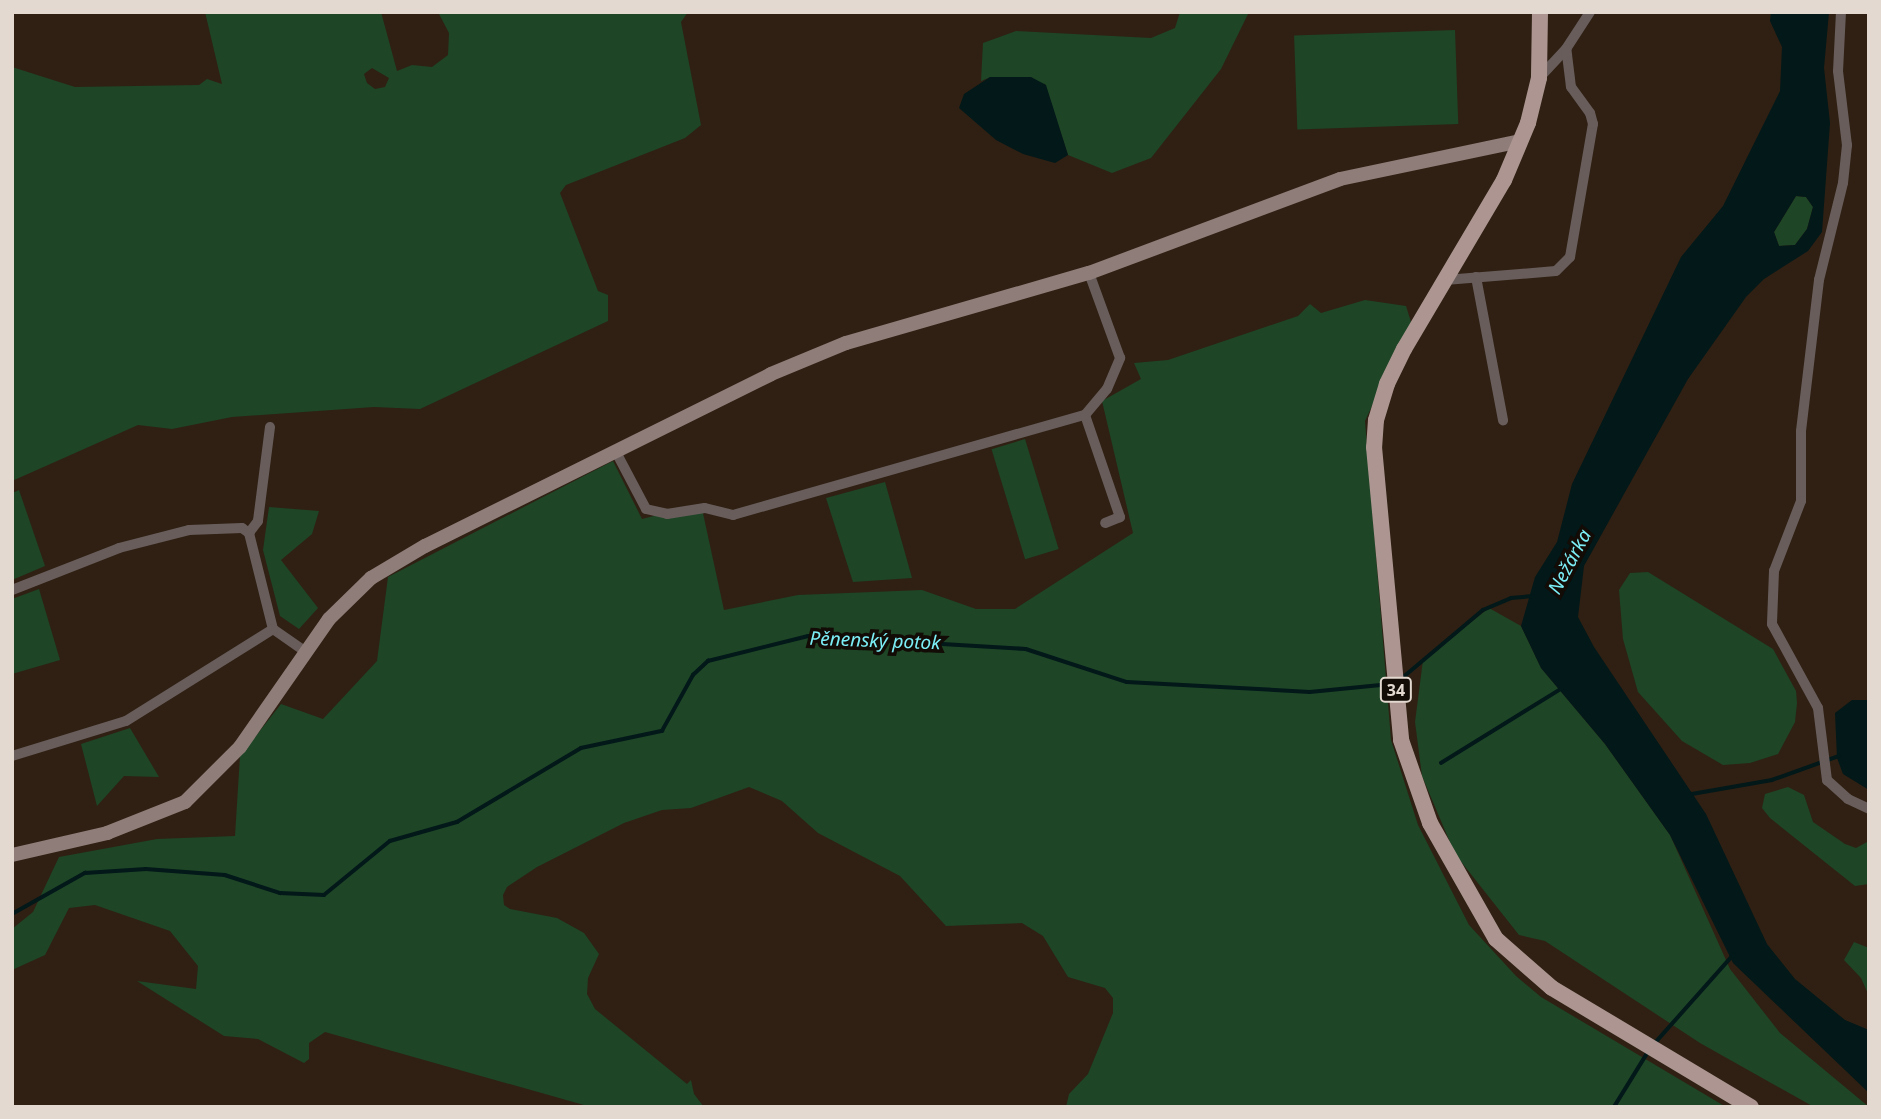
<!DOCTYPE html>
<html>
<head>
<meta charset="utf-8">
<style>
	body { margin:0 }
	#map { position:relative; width:1881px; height:1119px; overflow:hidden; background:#2f2013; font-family:"Noto Sans",sans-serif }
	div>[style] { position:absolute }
	.green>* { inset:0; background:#1e4526; transform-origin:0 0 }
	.water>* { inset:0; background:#021819 }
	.stream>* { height:3.5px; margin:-1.75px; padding:0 1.75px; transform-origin:1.75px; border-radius:1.75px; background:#021819 }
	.street>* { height:10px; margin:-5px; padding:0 5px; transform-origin:5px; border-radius:5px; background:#685d5b }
	.secondary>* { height:14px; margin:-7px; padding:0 7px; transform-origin:7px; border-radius:7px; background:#8f7d79 }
	.primary>* { height:16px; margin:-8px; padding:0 8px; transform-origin:8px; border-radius:8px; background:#ad9691 }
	span { translate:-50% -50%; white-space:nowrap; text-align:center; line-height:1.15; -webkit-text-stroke:7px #120b06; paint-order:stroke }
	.shield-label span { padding:2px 5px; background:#120b06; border:2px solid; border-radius:5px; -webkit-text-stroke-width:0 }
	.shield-label { font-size:16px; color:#e3d9d0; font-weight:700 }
	.water-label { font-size:19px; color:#7ceef6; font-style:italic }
	.frame { position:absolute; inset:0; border:14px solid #e3d9d0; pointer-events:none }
</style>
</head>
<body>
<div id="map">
	<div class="green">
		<i style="clip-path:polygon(evenodd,205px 12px,381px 12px,397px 71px,412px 65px,432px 67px,448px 55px,449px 33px,438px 12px,688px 12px,681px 22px,701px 125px,685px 138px,566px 185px,560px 193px,598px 291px,608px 295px,608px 321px,420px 409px,374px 407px,232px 417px,172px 429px,138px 425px,12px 481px,12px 67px,75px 87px,199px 85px,207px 79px,222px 84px,205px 12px,372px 68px,389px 78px,385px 87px,375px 89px,367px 83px,364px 74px,372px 68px)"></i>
		<i style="clip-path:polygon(1180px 12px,1249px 12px,1221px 69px,1151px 158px,1112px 173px,1068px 155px,1045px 84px,991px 77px,981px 81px,983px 43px,1016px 31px,1151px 38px,1175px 28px)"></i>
		<i style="left:1455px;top:30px;width:94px;height:161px;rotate:88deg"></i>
		<i style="clip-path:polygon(1796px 196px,1806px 197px,1813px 207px,1807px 229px,1795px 245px,1779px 246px,1774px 232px)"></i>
		<i style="clip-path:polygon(1365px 300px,1406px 306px,1411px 322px,1365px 421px,1391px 740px,1418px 825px,1469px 925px,1516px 976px,1541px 997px,1726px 1107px,1066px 1107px,1069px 1094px,1088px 1074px,1113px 1013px,1113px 998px,1105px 988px,1068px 977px,1043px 936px,1022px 923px,946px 926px,900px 876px,818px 833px,782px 801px,749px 787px,691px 808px,662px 810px,624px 823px,537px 867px,507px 887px,503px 895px,504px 905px,510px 909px,557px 918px,584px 933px,599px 954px,588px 978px,587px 994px,595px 1009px,687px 1084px,691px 1080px,694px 1094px,704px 1107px,591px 1107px,325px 1032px,309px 1043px,309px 1059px,304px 1063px,258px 1039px,224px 1036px,137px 981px,196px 989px,198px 966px,170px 931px,95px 905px,69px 908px,45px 955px,12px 970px,12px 929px,33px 912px,59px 857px,157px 839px,235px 836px,240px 756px,281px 704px,323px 719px,377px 661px,388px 577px,613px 461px,642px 519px,701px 504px,724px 610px,798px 595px,922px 590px,976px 609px,1015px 609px,1133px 533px,1102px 401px,1141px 379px,1134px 363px,1168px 360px,1298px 316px,1310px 304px,1321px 313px)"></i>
		<i style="left:1025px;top:439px;width:115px;height:35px;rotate:73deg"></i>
		<i style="clip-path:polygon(885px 482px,912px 578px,853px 582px,826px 498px)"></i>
		<i style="clip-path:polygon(19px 490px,45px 566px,12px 580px,12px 493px)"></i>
		<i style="clip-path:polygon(269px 507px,319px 511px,312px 534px,281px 560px,318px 608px,299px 629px,280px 616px,263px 550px)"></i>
		<i style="clip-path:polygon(1648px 572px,1773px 649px,1796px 691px,1797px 703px,1795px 722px,1778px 754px,1750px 763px,1723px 765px,1682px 741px,1638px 692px,1623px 639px,1619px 590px,1630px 573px)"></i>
		<i style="clip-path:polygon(39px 589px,60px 660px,12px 674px,12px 599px)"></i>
		<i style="clip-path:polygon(1489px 608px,1521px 626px,1541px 668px,1605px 744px,1670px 835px,1730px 969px,1780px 1033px,1869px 1107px,1814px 1107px,1700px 1043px,1545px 941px,1519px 935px,1455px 854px,1422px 776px,1415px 722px,1423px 660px)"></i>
		<i style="clip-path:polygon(130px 728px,159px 777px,124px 776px,97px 806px,81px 744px)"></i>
		<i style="clip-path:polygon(1788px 787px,1804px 795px,1813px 822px,1845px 844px,1856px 848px,1869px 841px,1869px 884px,1855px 886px,1770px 818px,1762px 808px,1765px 794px)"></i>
		<i style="clip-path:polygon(1854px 942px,1869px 948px,1869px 996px,1861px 978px,1844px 960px)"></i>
	</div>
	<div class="water">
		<i style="clip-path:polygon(evenodd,1771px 12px,1829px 12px,1824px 68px,1830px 123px,1822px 232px,1808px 251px,1764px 279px,1746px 297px,1688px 379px,1584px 566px,1578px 617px,1594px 647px,1706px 814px,1767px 944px,1795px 979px,1845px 1020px,1869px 1030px,1869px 1093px,1733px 963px,1670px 835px,1605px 744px,1541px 668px,1521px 626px,1535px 577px,1557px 542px,1572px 484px,1681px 257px,1723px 206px,1780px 91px,1782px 47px,1770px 21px,1771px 12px,1796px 196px,1806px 197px,1813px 207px,1807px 229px,1795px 245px,1779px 246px,1774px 232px,1796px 196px)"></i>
		<i style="clip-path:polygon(990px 77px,1031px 77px,1046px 85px,1068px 155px,1055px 163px,1023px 154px,996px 140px,959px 108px,964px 94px)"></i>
		<i style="clip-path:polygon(1852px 700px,1869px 700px,1869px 790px,1843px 774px,1837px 758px,1835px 713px)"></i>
	</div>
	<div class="stream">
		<i style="left:1401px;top:679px;width:107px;rotate:-40.1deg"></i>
		<i style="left:1483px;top:610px;width:30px;rotate:-23deg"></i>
		<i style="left:1511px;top:598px;width:22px;rotate:-5deg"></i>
		<i style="left:1441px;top:763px;width:141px;rotate:-31.7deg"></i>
		<i style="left:1692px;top:794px;width:81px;rotate:-9.9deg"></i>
		<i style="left:1772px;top:780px;width:71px;rotate:-19.7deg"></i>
		<i style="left:12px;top:914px;width:84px;rotate:-29.3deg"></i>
		<i style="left:85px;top:873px;width:61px;rotate:-3.8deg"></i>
		<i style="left:146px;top:869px;width:79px;rotate:4.3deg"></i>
		<i style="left:225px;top:875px;width:58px;rotate:18.1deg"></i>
		<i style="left:280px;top:893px;width:44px;rotate:2.6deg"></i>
		<i style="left:324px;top:895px;width:85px;rotate:-39.3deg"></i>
		<i style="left:390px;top:841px;width:70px;rotate:-15.8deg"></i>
		<i style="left:457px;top:822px;width:144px;rotate:-30.8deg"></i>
		<i style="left:581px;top:748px;width:83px;rotate:-11.9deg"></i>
		<i style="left:662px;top:731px;width:64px;rotate:-61deg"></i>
		<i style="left:693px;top:675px;width:21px;rotate:-43deg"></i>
		<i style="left:708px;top:661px;width:103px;rotate:-14deg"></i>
		<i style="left:808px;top:636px;width:218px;rotate:3.4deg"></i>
		<i style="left:1026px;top:649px;width:106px;rotate:18.1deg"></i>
		<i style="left:1127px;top:682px;width:183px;rotate:3.1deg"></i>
		<i style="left:1310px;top:692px;width:81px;rotate:-5.6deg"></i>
		<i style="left:1655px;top:1043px;width:118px;rotate:-48.4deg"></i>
		<i style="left:1614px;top:1107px;width:65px;rotate:-58.3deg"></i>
	</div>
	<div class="street">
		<i style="left:1841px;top:12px;width:59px;rotate:92.9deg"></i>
		<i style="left:1838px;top:71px;width:75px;rotate:83.1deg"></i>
		<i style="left:1847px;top:145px;width:38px;rotate:96deg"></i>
		<i style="left:1843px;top:183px;width:100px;rotate:103.9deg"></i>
		<i style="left:1819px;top:280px;width:152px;rotate:96.8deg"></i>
		<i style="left:1801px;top:431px;width:70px;rotate:90deg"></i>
		<i style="left:1801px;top:501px;width:75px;rotate:111.1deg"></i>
		<i style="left:1774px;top:571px;width:53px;rotate:92.2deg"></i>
		<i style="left:1772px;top:624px;width:96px;rotate:61.3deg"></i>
		<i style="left:1818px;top:708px;width:73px;rotate:82.9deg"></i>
		<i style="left:1827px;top:780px;width:28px;rotate:42deg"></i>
		<i style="left:1848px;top:799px;width:23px;rotate:25deg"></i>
		<i style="left:1539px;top:78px;width:40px;rotate:-47deg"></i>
		<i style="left:1566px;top:49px;width:44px;rotate:-57deg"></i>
		<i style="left:1476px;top:277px;width:146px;rotate:79.3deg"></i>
		<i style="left:1445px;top:280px;width:111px;rotate:-4.6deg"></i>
		<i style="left:1556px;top:271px;width:20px;rotate:-45deg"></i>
		<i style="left:1570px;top:257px;width:135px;rotate:-80.2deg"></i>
		<i style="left:1593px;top:124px;width:11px;rotate:-105deg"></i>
		<i style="left:1590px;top:113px;width:32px;rotate:-126deg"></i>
		<i style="left:1571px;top:87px;width:38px;rotate:-97deg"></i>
		<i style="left:1085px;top:415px;width:108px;rotate:71.1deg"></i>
		<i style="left:1120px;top:517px;width:16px;rotate:158deg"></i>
		<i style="left:270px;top:427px;width:95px;rotate:97.3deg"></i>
		<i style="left:258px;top:521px;width:15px;rotate:127deg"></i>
		<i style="left:249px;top:533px;width:99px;rotate:76deg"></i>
		<i style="left:273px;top:629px;width:40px;rotate:34.9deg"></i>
		<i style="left:616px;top:452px;width:64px;rotate:62.2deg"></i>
		<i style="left:646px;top:509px;width:22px;rotate:13deg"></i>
		<i style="left:667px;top:514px;width:38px;rotate:-9deg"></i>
		<i style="left:705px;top:508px;width:29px;rotate:14deg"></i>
		<i style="left:733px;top:515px;width:366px;rotate:-15.9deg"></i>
		<i style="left:1085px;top:415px;width:34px;rotate:-50deg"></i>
		<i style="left:1107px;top:389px;width:34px;rotate:-67deg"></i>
		<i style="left:1120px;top:358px;width:90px;rotate:-110deg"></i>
		<i style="left:12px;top:590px;width:115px;rotate:-21.4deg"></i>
		<i style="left:119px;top:548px;width:72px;rotate:-14.4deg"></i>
		<i style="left:189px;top:530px;width:53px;rotate:-2.2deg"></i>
		<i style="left:242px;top:528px;width:9px;rotate:36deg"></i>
		<i style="left:12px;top:756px;width:119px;rotate:-17.1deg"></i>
		<i style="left:126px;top:721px;width:173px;rotate:-32deg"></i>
	</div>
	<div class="secondary">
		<i style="left:12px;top:855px;width:98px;rotate:-13deg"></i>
		<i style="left:107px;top:833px;width:84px;rotate:-21.7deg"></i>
		<i style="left:185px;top:802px;width:78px;rotate:-45deg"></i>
		<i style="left:240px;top:747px;width:156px;rotate:-55.2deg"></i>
		<i style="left:329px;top:619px;width:59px;rotate:-44.3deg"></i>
		<i style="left:371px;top:578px;width:63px;rotate:-30.7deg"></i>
		<i style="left:425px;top:546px;width:386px;rotate:-26.4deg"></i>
		<i style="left:771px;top:374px;width:81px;rotate:-22.5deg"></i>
		<i style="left:846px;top:343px;width:253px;rotate:-16.1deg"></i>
		<i style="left:1089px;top:273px;width:268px;rotate:-20.5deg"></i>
		<i style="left:1340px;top:179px;width:184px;rotate:-11.9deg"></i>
	</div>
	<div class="primary">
		<i style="left:1540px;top:12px;width:66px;rotate:90.9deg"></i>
		<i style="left:1539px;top:78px;width:46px;rotate:103.7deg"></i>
		<i style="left:1528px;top:123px;width:62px;rotate:112.8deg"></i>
		<i style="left:1504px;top:180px;width:196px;rotate:120.6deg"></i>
		<i style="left:1404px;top:349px;width:39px;rotate:116deg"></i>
		<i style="left:1387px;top:384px;width:38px;rotate:107deg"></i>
		<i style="left:1376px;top:420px;width:27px;rotate:94deg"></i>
		<i style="left:1374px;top:447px;width:294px;rotate:84.7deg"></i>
		<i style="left:1401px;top:740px;width:88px;rotate:70.7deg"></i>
		<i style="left:1430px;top:823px;width:133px;rotate:60.4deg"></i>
		<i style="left:1496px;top:939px;width:74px;rotate:41.2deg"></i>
		<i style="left:1552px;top:988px;width:232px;rotate:30.9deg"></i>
	</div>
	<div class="shield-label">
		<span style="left:1396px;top:690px">34</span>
	</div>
	<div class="water-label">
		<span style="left:1570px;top:562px;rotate:-62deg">Nežárka</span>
		<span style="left:875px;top:641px;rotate:2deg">Pěnenský potok</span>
	</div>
	<div class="frame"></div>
</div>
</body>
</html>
